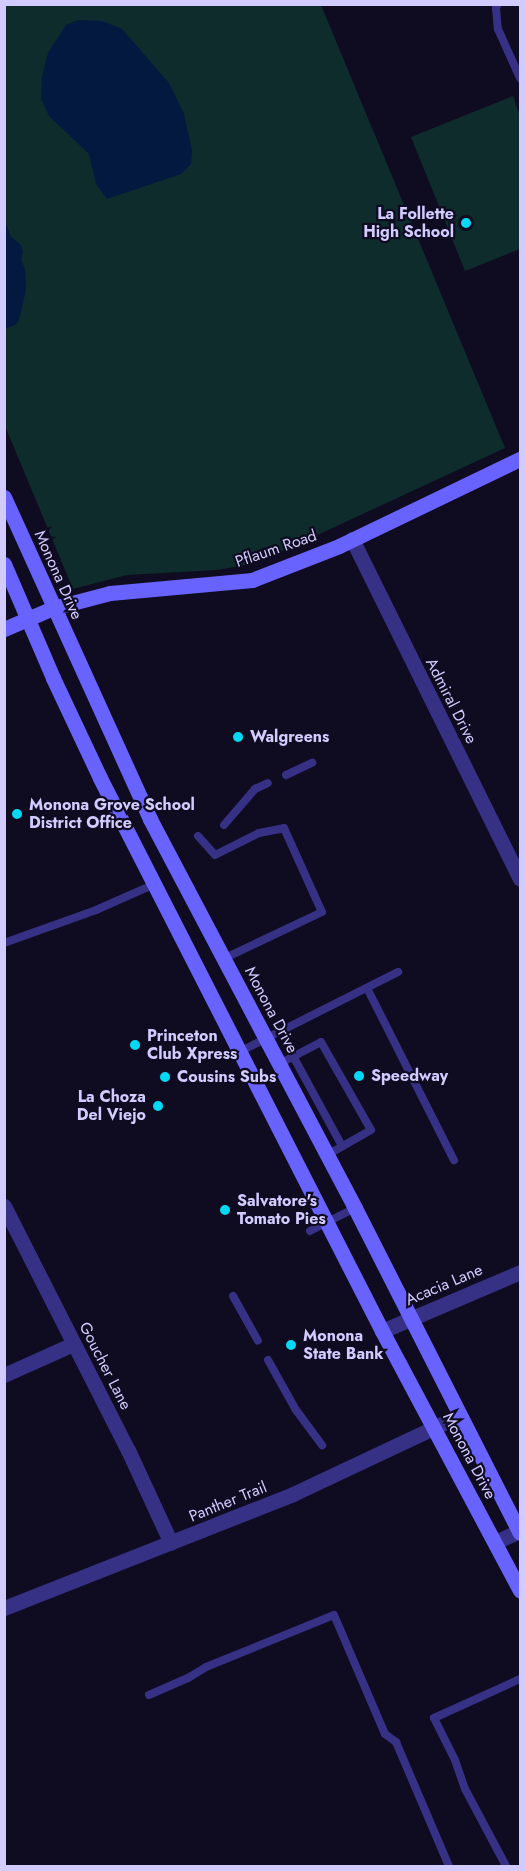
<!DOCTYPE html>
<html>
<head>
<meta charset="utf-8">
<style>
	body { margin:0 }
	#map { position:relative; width:525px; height:1871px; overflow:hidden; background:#0f0b21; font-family:Jost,sans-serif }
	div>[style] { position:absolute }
	.green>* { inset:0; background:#0d2c2b }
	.water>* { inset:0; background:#041940 }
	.lane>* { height:8px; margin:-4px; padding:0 4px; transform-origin:4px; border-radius:4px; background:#363185 }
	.street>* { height:15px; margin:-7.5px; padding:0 7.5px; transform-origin:7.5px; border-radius:7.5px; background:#363185 }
	.secondary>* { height:15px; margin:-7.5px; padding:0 7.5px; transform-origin:7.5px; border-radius:7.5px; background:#6862ff }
	.dots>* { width:16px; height:16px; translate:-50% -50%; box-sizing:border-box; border:3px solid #0f0b21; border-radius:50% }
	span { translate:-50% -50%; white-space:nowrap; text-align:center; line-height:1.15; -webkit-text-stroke:4.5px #0f0b21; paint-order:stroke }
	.poi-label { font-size:16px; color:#d2cbff; font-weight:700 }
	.right { translate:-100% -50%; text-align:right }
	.left { translate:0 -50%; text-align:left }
	.street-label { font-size:16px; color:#d2cbff }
	.frame { position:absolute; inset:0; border:6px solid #d2cbff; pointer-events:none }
</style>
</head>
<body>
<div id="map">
	<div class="green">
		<i style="clip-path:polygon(4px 5px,321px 5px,505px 448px,257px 563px,217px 570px,127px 575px,73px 589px,5px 426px)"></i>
		<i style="clip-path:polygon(513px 96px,520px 116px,520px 249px,465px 271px,411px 137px)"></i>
	</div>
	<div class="water">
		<i style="clip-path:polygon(78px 20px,102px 21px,122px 29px,169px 83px,184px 114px,192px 151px,191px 164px,181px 174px,107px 199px,96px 184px,89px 154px,49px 116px,41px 99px,42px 77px,48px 53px,66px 25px)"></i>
		<i style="clip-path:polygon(4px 218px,11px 237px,20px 244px,23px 251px,21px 260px,25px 269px,26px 290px,19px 320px,15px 325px,5px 329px)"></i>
	</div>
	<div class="lane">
		<i style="left:498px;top:4px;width:4px;rotate:117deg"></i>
		<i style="left:496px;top:8px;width:21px;rotate:85deg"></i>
		<i style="left:498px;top:29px;width:54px;rotate:65.8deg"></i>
		<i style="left:286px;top:775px;width:29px;rotate:-25deg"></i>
		<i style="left:224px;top:825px;width:48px;rotate:-49.3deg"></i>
		<i style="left:255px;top:789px;width:14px;rotate:-25deg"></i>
		<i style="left:198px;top:836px;width:25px;rotate:48deg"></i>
		<i style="left:215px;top:855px;width:49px;rotate:-26.6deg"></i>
		<i style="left:259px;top:833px;width:25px;rotate:-11deg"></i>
		<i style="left:284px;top:828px;width:92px;rotate:65.7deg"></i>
		<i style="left:322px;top:912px;width:110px;rotate:154.6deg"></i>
		<i style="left:4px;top:943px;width:98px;rotate:-19.7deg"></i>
		<i style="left:96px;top:910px;width:64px;rotate:-23.8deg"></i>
		<i style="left:367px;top:988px;width:193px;rotate:63.2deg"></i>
		<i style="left:241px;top:1051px;width:176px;rotate:-26.7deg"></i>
		<i style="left:293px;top:1056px;width:102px;rotate:61.4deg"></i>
		<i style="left:279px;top:1064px;width:47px;rotate:-27.6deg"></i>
		<i style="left:321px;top:1042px;width:101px;rotate:60.4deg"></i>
		<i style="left:371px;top:1130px;width:51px;rotate:150.4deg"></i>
		<i style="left:310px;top:1231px;width:51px;rotate:-27.1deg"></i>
		<i style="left:233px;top:1296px;width:51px;rotate:60.9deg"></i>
		<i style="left:268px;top:1360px;width:57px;rotate:60.8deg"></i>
		<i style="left:296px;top:1410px;width:44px;rotate:53.4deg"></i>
		<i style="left:149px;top:1695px;width:43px;rotate:-23.6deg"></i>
		<i style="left:188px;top:1678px;width:21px;rotate:-31deg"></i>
		<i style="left:206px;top:1667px;width:138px;rotate:-22.1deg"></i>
		<i style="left:334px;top:1615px;width:129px;rotate:66.8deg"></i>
		<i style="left:385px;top:1734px;width:14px;rotate:36deg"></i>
		<i style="left:396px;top:1742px;width:135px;rotate:66.9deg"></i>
		<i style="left:506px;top:1866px;width:87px;rotate:-118deg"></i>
		<i style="left:465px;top:1789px;width:31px;rotate:-109deg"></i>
		<i style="left:455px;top:1760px;width:47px;rotate:-116.6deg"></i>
		<i style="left:434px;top:1718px;width:94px;rotate:-24.4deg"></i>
	</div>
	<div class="street">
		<i style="left:352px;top:539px;width:379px;rotate:63.7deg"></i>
		<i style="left:4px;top:1206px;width:274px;rotate:63.1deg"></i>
		<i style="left:128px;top:1450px;width:102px;rotate:65.2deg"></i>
		<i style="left:382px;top:1331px;width:150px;rotate:-23.1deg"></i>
		<i style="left:4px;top:1375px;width:76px;rotate:-24.2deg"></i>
		<i style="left:495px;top:1542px;width:27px;rotate:-24deg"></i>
		<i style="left:4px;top:1608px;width:311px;rotate:-21.5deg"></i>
		<i style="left:293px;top:1494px;width:183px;rotate:-25.2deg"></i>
	</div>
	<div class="secondary">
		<i style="left:4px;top:497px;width:354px;rotate:65.6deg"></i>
		<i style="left:150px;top:819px;width:440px;rotate:62.2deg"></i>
		<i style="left:355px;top:1208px;width:364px;rotate:63.1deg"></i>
		<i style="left:4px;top:564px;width:124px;rotate:66.7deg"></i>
		<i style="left:53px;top:678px;width:110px;rotate:64.8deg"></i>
		<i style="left:100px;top:778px;width:621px;rotate:62.98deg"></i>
		<i style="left:382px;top:1331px;width:294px;rotate:62deg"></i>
		<i style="left:4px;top:629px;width:53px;rotate:-23.2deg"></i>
		<i style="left:53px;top:608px;width:59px;rotate:-14.7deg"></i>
		<i style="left:110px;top:593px;width:143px;rotate:-5.2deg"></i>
		<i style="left:252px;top:580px;width:93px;rotate:-21.3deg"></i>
		<i style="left:339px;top:546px;width:201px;rotate:-25.7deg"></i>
	</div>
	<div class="dots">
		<i style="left:466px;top:223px;background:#00d9f6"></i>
		<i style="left:238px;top:737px;background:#00d9f6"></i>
		<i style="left:17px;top:814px;background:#00d9f6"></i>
		<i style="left:135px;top:1045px;background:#00d9f6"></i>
		<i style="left:359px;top:1076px;background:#00d9f6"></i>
		<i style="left:165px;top:1077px;background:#00d9f6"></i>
		<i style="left:158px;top:1106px;background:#00d9f6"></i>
		<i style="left:225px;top:1210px;background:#00d9f6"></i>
		<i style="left:291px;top:1345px;background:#00d9f6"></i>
	</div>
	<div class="poi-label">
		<span class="right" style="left:454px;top:223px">La Follette<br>High School</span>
		<span class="left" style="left:250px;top:737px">Walgreens</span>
		<span class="left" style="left:29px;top:814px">Monona Grove School<br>District Office</span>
		<span class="left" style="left:147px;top:1045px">Princeton<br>Club Xpress</span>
		<span class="left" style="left:371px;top:1076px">Speedway</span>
		<span class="left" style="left:177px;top:1077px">Cousins Subs</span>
		<span class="right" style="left:146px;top:1106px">La Choza<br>Del Viejo</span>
		<span class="left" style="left:237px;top:1210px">Salvatore's<br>Tomato Pies</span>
		<span class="left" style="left:303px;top:1345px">Monona<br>State Bank</span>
	</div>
	<div class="street-label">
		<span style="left:276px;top:549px;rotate:-19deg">Pflaum Road</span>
		<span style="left:58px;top:575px;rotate:66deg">Monona Drive</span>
		<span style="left:451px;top:701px;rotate:63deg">Admiral Drive</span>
		<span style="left:271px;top:1010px;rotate:62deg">Monona Drive</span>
		<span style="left:444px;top:1285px;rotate:-23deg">Acacia Lane</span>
		<span style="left:105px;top:1366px;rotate:63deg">Goucher Lane</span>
		<span style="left:469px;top:1456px;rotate:62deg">Monona Drive</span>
		<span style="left:228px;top:1502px;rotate:-22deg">Panther Trail</span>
	</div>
	<div class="frame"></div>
</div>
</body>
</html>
